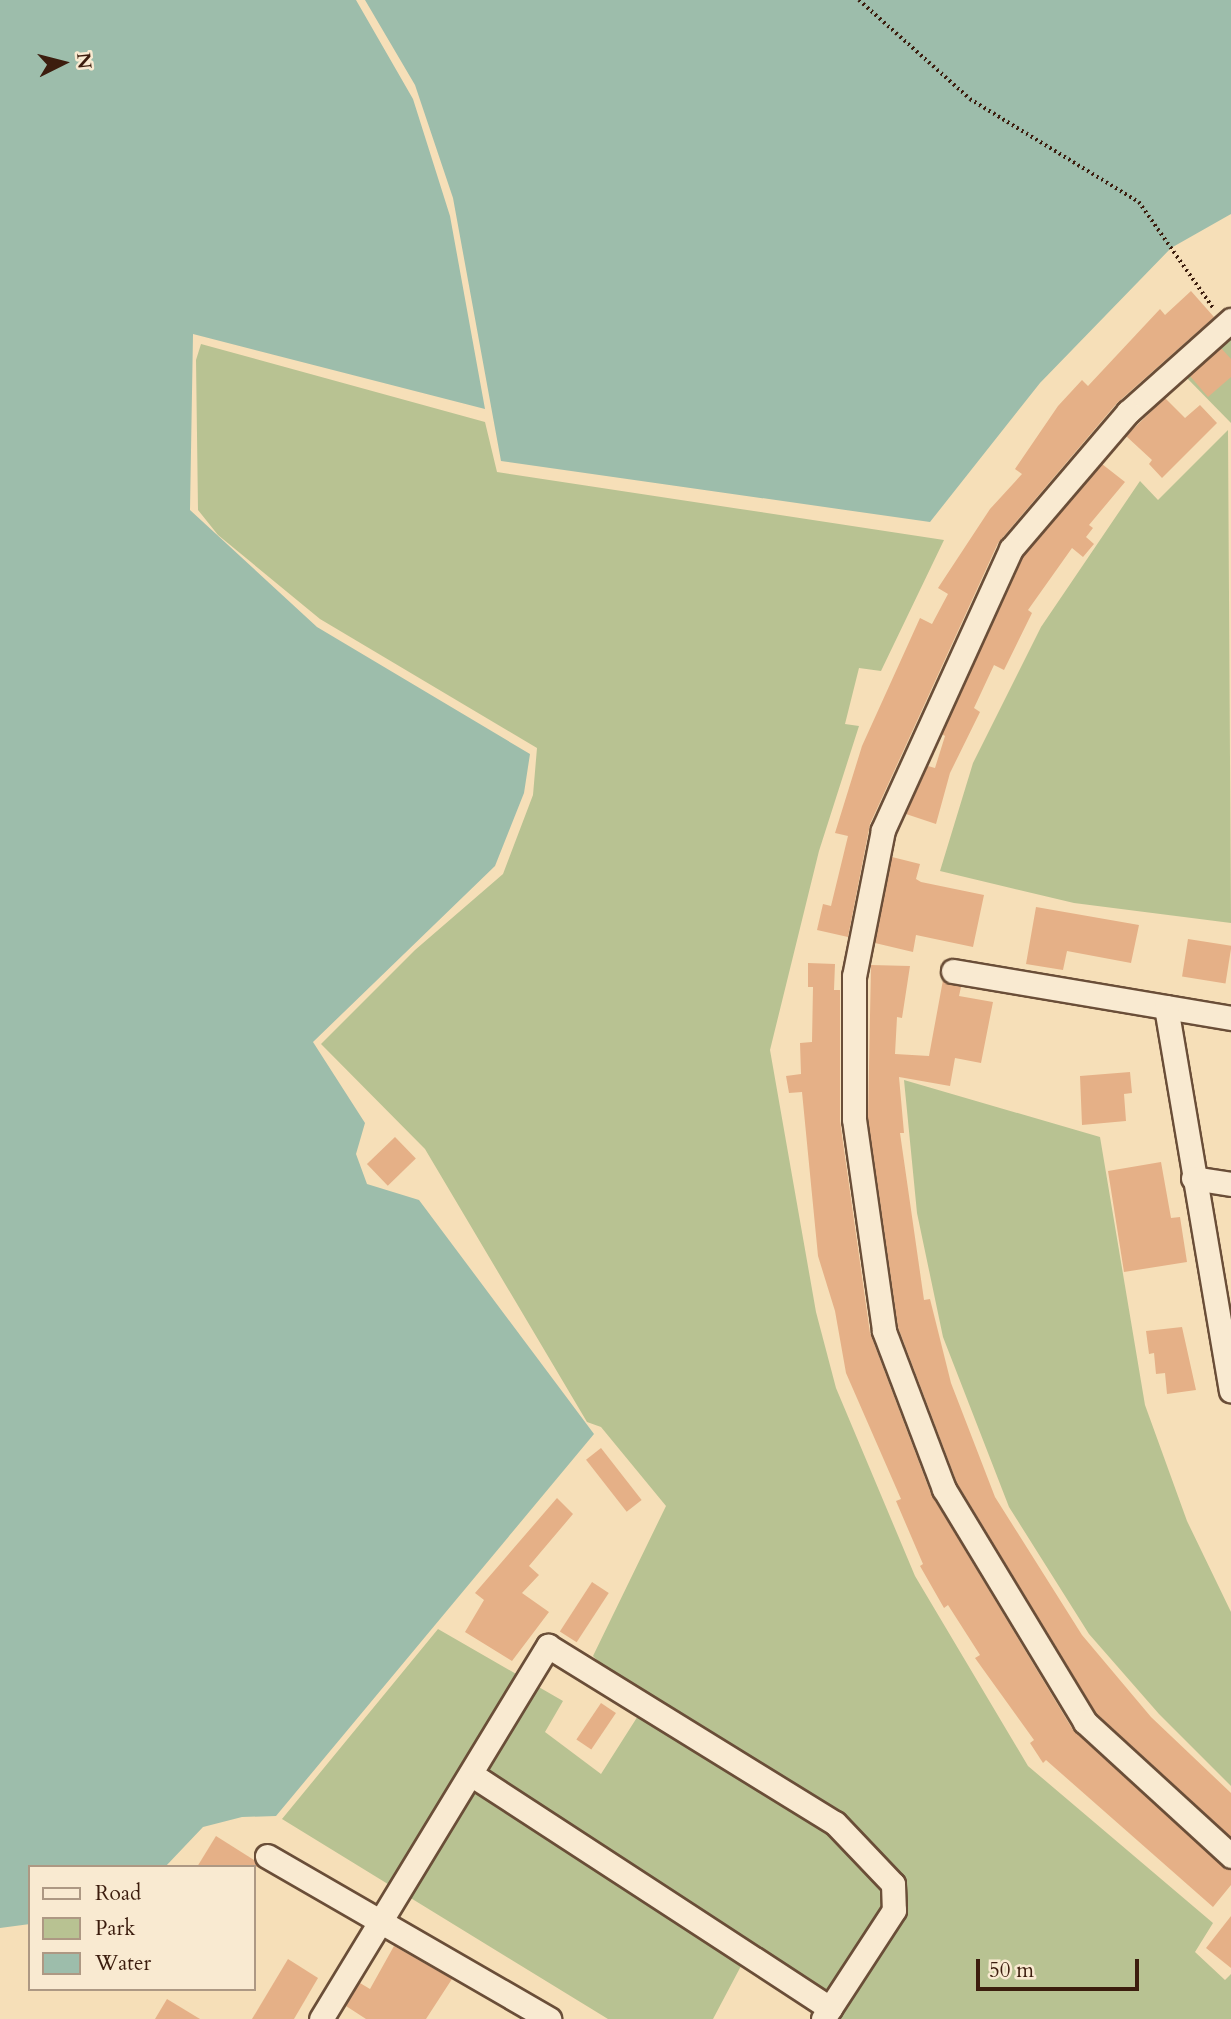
<!DOCTYPE html>
<html>
<head>
<meta charset="utf-8">
<style>
	body { margin:0 }
	#map { position:relative; width:1231px; height:2019px; overflow:hidden; background:#f6dfb8; font-family:Cardo,serif }
	div>[style] { position:absolute }
	.green>* { inset:0; background:#b8c292 }
	.water>* { inset:0; background:#9dbdab }
	.building>* { inset:0; background:#e5b087; transform-origin:0 0 }
	.path>* { height:3.5px; margin-top:-1.75px; transform-origin:0; background:repeating-linear-gradient(90deg,#3c1d0e 0 2px,transparent 0 5.5px) }
	.roads { filter:drop-shadow(2px 0 #6a4e38) drop-shadow(-2px 0 #6a4e38) drop-shadow(0 2px #6a4e38) drop-shadow(0 -2px #6a4e38) }
	.street>* { height:23px; margin:-11.5px; padding:0 11.5px; transform-origin:11.5px; border-radius:11.5px; background:#f9ead1 }
	span { translate:-50% -50%; white-space:nowrap; text-align:center; line-height:1.15; -webkit-text-stroke:7px #f9ead1; paint-order:stroke }
	.legend { position:absolute; left:28px; top:1865px; width:228px; height:126px; box-sizing:border-box; background:#f9ead1; border:2px solid #ad9883; margin:0; padding:9px 12px; list-style:none; font-size:21px; color:#3c1d0e }
	.legend li { display:flex; align-items:center; gap:14px; height:35px }
	.legend b { width:35px; border:2px solid #ad9883 }
	.north { position:absolute; left:28px; top:28px; width:70px; height:70px; -webkit-text-stroke:5px #f9ead1; paint-order:stroke; rotate:84deg; font-size:19px; font-weight:700; line-height:28px; text-align:center; color:#3c1d0e }
	.north::after { content:''; display:block; margin:auto; width:24px; height:32px; background:#3c1d0e; clip-path:polygon(50% 0,100% 100%,50% 72%,0 100%) }
	.scale { position:absolute; left:976px; top:1959px; width:163px; height:32px; box-sizing:border-box; border:4px solid #3c1d0e; border-top:0; padding-left:9px; font-size:21px; line-height:24px; white-space:nowrap; color:#3c1d0e; -webkit-text-stroke:5px #f9ead1; paint-order:stroke }
</style>
</head>
<body>
<div id="map">
	<div class="green">
		<i style="clip-path:polygon(1231px 330px,1231px 423px,1182px 373px)"></i>
		<i style="clip-path:polygon(201px 344px,485px 422px,497px 472px,944px 540px,881px 671px,859px 668px,845px 724px,859px 726px,819px 851px,770px 1050px,816px 1312px,836px 1388px,915px 1576px,1028px 1766px,1213px 1923px,1195px 1952px,1225px 1980px,1231px 1974px,1231px 2019px,810px 2019px,812px 2013px,741px 1966px,713px 2019px,608px 2019px,282px 1819px,438px 1629px,563px 1701px,545px 1732px,601px 1774px,643px 1708px,593px 1656px,666px 1506px,601px 1427px,587px 1422px,425px 1149px,321px 1044px,415px 950px,503px 874px,533px 795px,537px 748px,320px 619px,218px 535px,198px 510px,196px 360px)"></i>
		<i style="clip-path:polygon(1228px 430px,1231px 923px,1074px 903px,940px 871px,973px 763px,1041px 627px,1140px 481px,1158px 500px)"></i>
		<i style="clip-path:polygon(904px 1080px,1100px 1137px,1145px 1405px,1187px 1521px,1231px 1612px,1231px 1786px,1159px 1714px,1089px 1634px,1009px 1507px,943px 1337px,917px 1213px)"></i>
	</div>
	<div class="water">
		<i style="clip-path:polygon(0 0,356px 0,413px 99px,450px 216px,485px 409px,193px 334px,190px 510px,317px 627px,530px 754px,524px 793px,495px 866px,313px 1042px,365px 1123px,356px 1154px,367px 1184px,419px 1200px,594px 1434px,276px 1816px,242px 1817px,203px 1827px,165px 1867px,30px 1867px,30px 1924px,0 1928px)"></i>
		<i style="clip-path:polygon(365px 0,1231px 0,1231px 214px,1171px 248px,1040px 383px,930px 522px,501px 461px,453px 198px,415px 85px)"></i>
	</div>
	<div class="building">
		<i style="clip-path:polygon(1191px 291px,1214px 317px,1117px 403px,998px 543px,870px 824px,848px 937px,817px 930px,823px 904px,831px 906px,848px 836px,835px 833px,862px 746px,920px 618px,932px 624px,948px 594px,938px 588px,990px 509px,1022px 474px,1015px 469px,1058px 406px,1082px 380px,1088px 386px,1160px 309px,1165px 315px)"></i>
		<i style="clip-path:polygon(1221px 348px,1231px 359px,1231px 377px,1208px 397px,1190px 376px)"></i>
		<i style="clip-path:polygon(1165px 398px,1185px 418px,1200px 405px,1217px 423px,1162px 478px,1149px 464px,1152px 460px,1126px 436px)"></i>
		<i style="clip-path:polygon(1102px 464px,1125px 482px,1089px 525px,1093px 528px,1086px 537px,1094px 544px,1083px 557px,1072px 548px,1028px 610px,1032px 613px,1004px 670px,994px 665px,974px 708px,980px 712px,950px 773px,936px 824px,906px 814px,928px 766px,935px 768px,945px 736px,942px 734px,1023px 557px)"></i>
		<i style="clip-path:polygon(892px 857px,920px 864px,916px 879px,921px 882px,984px 895px,973px 947px,916px 935px,913px 952px,875px 943px)"></i>
		<i style="clip-path:polygon(1036px 907px,1139px 925px,1131px 963px,1067px 951px,1063px 970px,1026px 964px)"></i>
		<i style="left:1188px;top:939px;width:44px;height:38px;rotate:9deg"></i>
		<i style="clip-path:polygon(808px 963px,835px 964px,834px 990px,840px 990px,840px 1121px,870px 1333px,931px 1494px,1073px 1730px,1222px 1866px,1231px 1870px,1231px 1885px,1213px 1907px,1046px 1760px,1043px 1763px,1030px 1743px,1034px 1740px,975px 1658px,980px 1655px,948px 1605px,944px 1608px,920px 1566px,923px 1564px,896px 1501px,901px 1499px,846px 1373px,835px 1311px,818px 1256px,802px 1092px,789px 1093px,786px 1076px,801px 1074px,800px 1043px,812px 1042px,813px 987px,808px 987px)"></i>
		<i style="clip-path:polygon(871px 965px,910px 966px,902px 1018px,897px 1017px,895px 1054px,929px 1056px,943px 980px,961px 987px,959px 996px,993px 1002px,981px 1063px,955px 1058px,950px 1086px,899px 1077px,904px 1133px,900px 1133px,924px 1300px,930px 1299px,951px 1383px,995px 1497px,1082px 1635px,1151px 1717px,1231px 1793px,1231px 1837px,1096px 1713px,957px 1483px,898px 1327px,868px 1118px)"></i>
		<i style="clip-path:polygon(1130px 1072px,1132px 1093px,1124px 1094px,1126px 1121px,1082px 1125px,1080px 1076px)"></i>
		<i style="left:395px;top:1137px;width:30px;height:39px;rotate:46deg"></i>
		<i style="clip-path:polygon(1161px 1162px,1171px 1218px,1180px 1217px,1187px 1262px,1124px 1272px,1108px 1171px)"></i>
		<i style="clip-path:polygon(1182px 1327px,1196px 1390px,1167px 1394px,1165px 1373px,1156px 1374px,1154px 1353px,1149px 1354px,1146px 1331px)"></i>
		<i style="left:601px;top:1448px;width:66px;height:19px;rotate:52deg"></i>
		<i style="clip-path:polygon(557px 1498px,573px 1514px,529px 1566px,539px 1575px,522px 1593px,549px 1612px,512px 1661px,465px 1632px,484px 1600px,475px 1593px)"></i>
		<i style="left:592px;top:1582px;width:20px;height:59px;rotate:33deg"></i>
		<i style="left:601px;top:1703px;width:18px;height:44px;rotate:34deg"></i>
		<i style="clip-path:polygon(216px 1836px,254px 1860px,258px 1867px,197px 1867px)"></i>
		<i style="clip-path:polygon(1231px 1916px,1231px 1968px,1206px 1948px)"></i>
		<i style="clip-path:polygon(394px 1946px,452px 1979px,426px 2019px,366px 2019px,346px 2006px,360px 1983px,370px 1989px)"></i>
		<i style="clip-path:polygon(288px 1959px,318px 1978px,294px 2019px,252px 2019px)"></i>
		<i style="clip-path:polygon(167px 1999px,200px 2019px,155px 2019px)"></i>
	</div>
	<div class="path">
		<i style="left:859px;top:0;width:149px;rotate:41.7deg"></i>
		<i style="left:970px;top:99px;width:198px;rotate:31.4deg"></i>
		<i style="left:1139px;top:202px;width:131px;rotate:55deg"></i>
	</div>
	<div class="roads">
		<div class="street">
			<i style="left:1231px;top:320px;width:138px;rotate:138.2deg"></i>
			<i style="left:1128px;top:412px;width:180px;rotate:130.5deg"></i>
			<i style="left:1011px;top:549px;width:309px;rotate:114.5deg"></i>
			<i style="left:883px;top:830px;width:149px;rotate:101.2deg"></i>
			<i style="left:854px;top:976px;width:143px;rotate:90deg"></i>
			<i style="left:854px;top:1119px;width:214px;rotate:81.9deg"></i>
			<i style="left:884px;top:1331px;width:169px;rotate:69.2deg"></i>
			<i style="left:944px;top:1489px;width:272px;rotate:58.8deg"></i>
			<i style="left:1085px;top:1722px;width:198px;rotate:42.5deg"></i>
			<i style="left:953px;top:971px;width:282px;rotate:9.6deg"></i>
			<i style="left:1166px;top:1007px;width:389px;rotate:80.4deg"></i>
			<i style="left:1193px;top:1178px;width:38px;rotate:9deg"></i>
			<i style="left:480px;top:1780px;width:418px;rotate:33.1deg"></i>
			<i style="left:267px;top:1856px;width:326px;rotate:30deg"></i>
			<i style="left:321px;top:2019px;width:437px;rotate:-58.7deg"></i>
			<i style="left:548px;top:1646px;width:337px;rotate:31.7deg"></i>
			<i style="left:835px;top:1823px;width:84px;rotate:46.4deg"></i>
			<i style="left:893px;top:1884px;width:26px;rotate:88deg"></i>
			<i style="left:894px;top:1910px;width:130px;rotate:123.1deg"></i>
		</div>
	</div>
	<ul class="legend">
	<li><b style="height:9px;background:#f9ead1"></b>Road</li>
	<li><b style="height:19px;background:#b8c292"></b>Park</li>
	<li><b style="height:19px;background:#9dbdab"></b>Water</li>
	</ul>
	<div class="north">N</div>
	<div class="scale">50 m</div>
</div>
</body>
</html>
